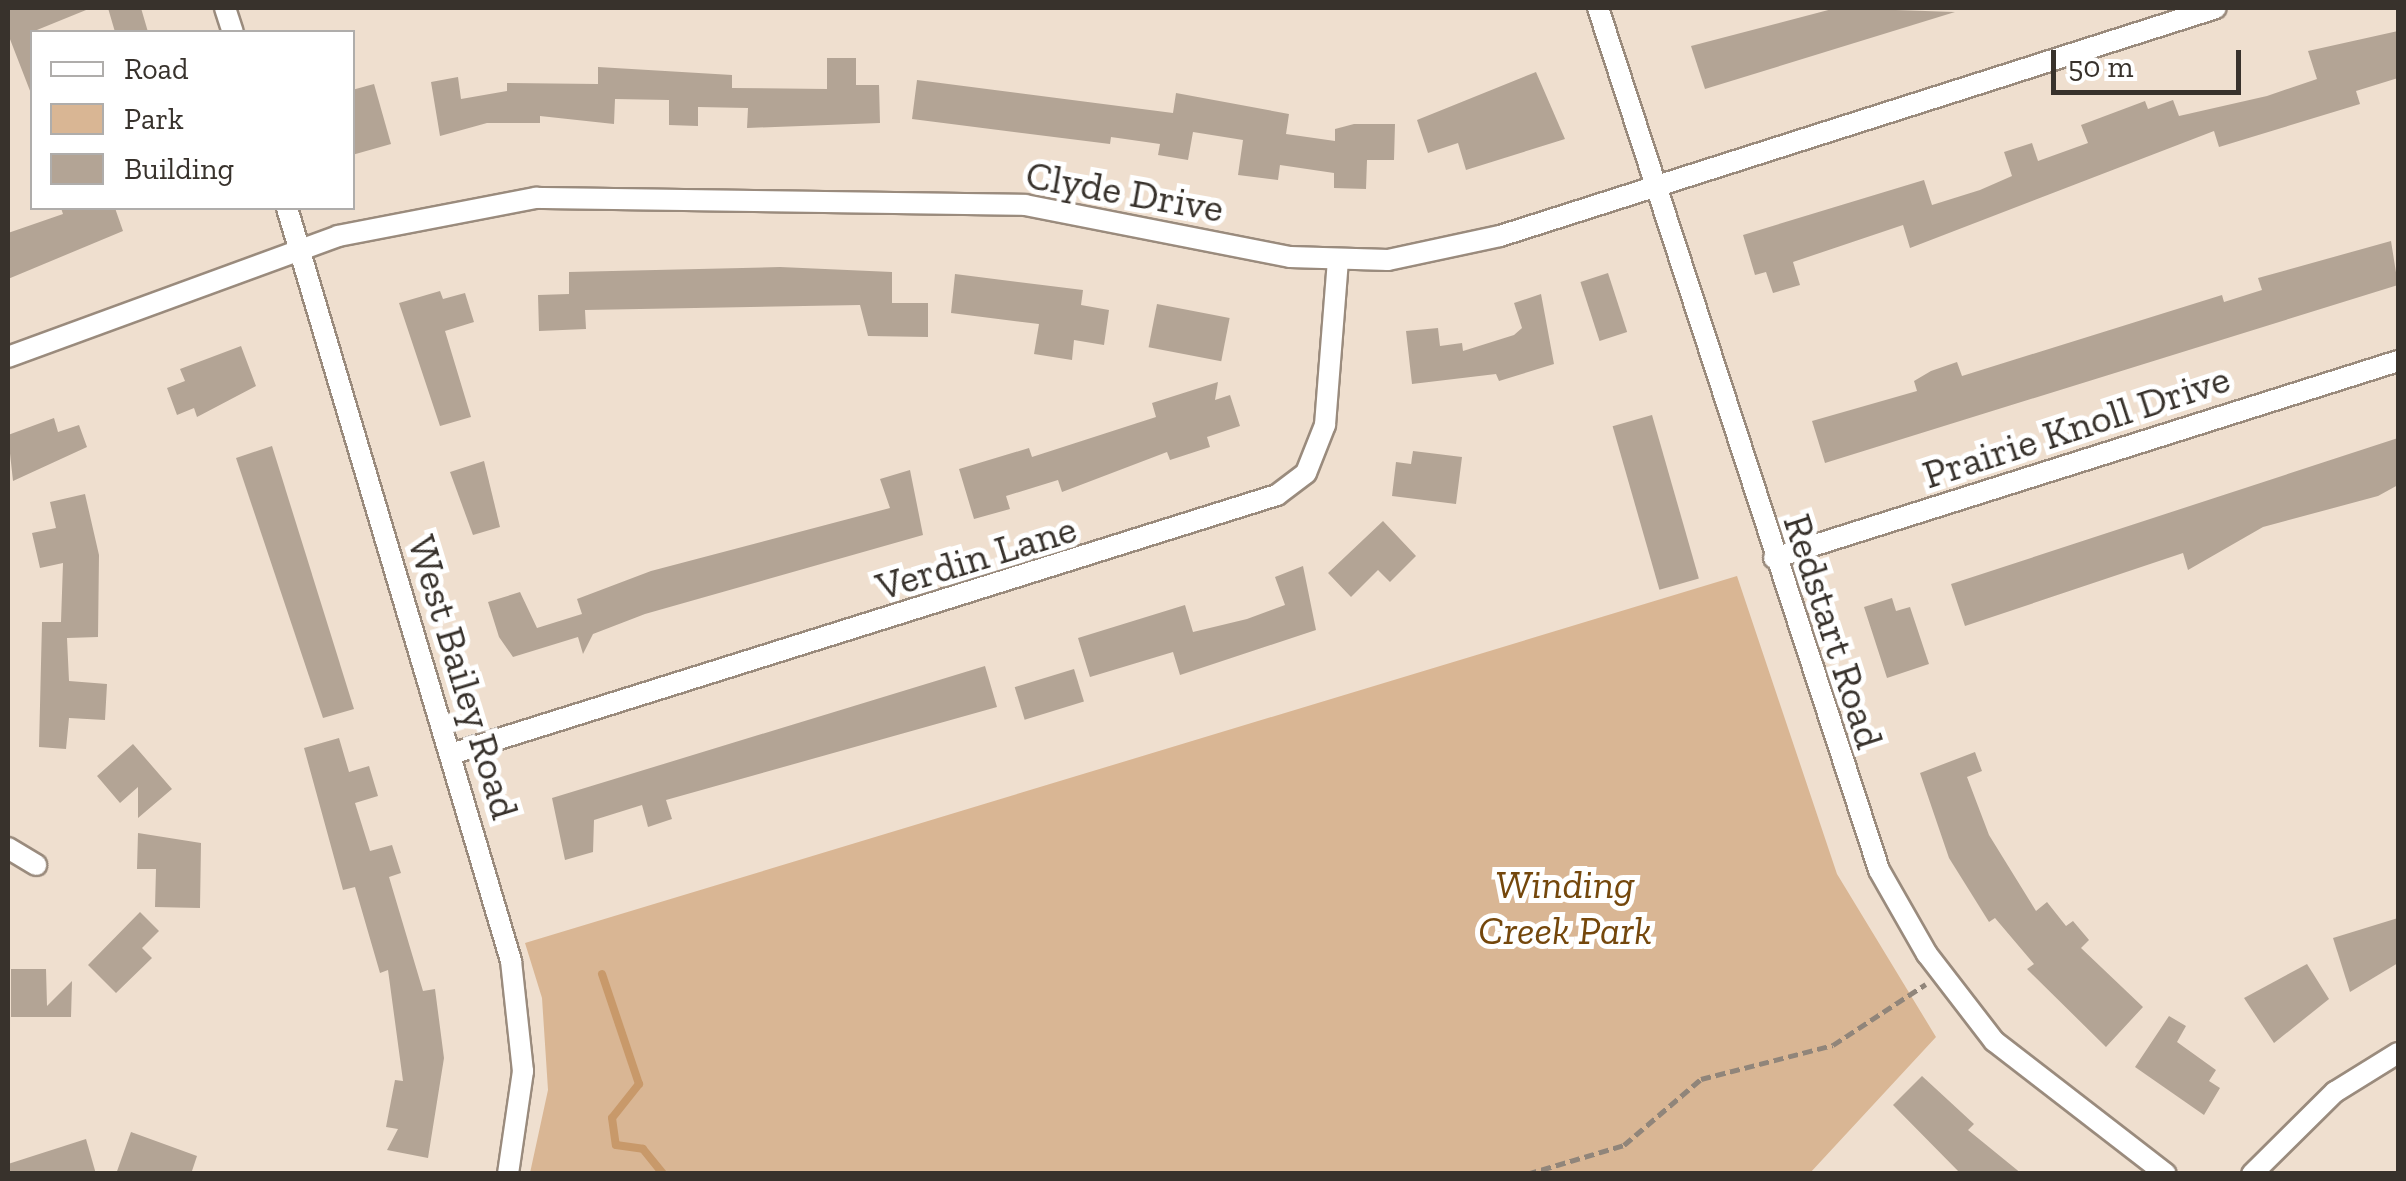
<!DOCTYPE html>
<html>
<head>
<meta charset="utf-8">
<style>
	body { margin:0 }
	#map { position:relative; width:2406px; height:1181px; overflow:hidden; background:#efdfcf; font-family:"Zilla Slab",serif }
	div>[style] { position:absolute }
	.green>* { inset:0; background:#d9b694 }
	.stream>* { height:8px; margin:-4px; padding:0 4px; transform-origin:4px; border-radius:4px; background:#c8996a }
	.building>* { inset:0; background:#b3a495; transform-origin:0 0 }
	.path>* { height:5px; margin-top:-2.5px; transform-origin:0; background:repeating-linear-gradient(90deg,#90857a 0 10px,transparent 0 15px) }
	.roads { filter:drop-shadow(2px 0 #9a8b7d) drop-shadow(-2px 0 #9a8b7d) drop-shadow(0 2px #9a8b7d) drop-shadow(0 -2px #9a8b7d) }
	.street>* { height:20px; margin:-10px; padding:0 10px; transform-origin:10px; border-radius:10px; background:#fff }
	span { translate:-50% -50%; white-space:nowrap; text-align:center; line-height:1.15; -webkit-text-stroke:10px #fff; paint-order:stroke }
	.street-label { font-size:40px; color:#38322c }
	.park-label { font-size:40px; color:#74470c; font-style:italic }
	.frame { position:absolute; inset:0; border:10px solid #38322c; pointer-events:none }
	.legend { position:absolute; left:30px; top:30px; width:325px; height:180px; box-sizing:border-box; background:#fff; border:2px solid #afadab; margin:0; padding:12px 18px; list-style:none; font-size:30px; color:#38322c }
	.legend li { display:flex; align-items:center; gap:20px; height:50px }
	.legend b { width:50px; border:2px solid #afadab }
	.scale { position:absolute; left:2051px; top:50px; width:190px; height:45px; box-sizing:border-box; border:5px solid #38322c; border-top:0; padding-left:12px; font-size:30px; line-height:35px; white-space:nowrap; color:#38322c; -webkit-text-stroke:8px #fff; paint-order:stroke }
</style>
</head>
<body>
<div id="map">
	<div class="green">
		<i style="clip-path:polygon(1737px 576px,1837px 874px,1936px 1037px,1810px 1173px,530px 1173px,548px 1090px,542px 998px,525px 943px)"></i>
	</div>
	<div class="stream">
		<i style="left:602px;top:974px;width:116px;rotate:71.4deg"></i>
		<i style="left:639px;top:1084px;width:43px;rotate:128.5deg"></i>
		<i style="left:612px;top:1118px;width:27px;rotate:82deg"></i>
		<i style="left:616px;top:1145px;width:27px;rotate:8deg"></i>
		<i style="left:643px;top:1149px;width:32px;rotate:51deg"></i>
	</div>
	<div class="building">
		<i style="clip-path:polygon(8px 8px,91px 8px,32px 32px,32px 96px,8px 34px)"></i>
		<i style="clip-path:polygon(108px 8px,141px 8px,148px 32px,115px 32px)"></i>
		<i style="clip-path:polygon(1836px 8px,1955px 12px,1705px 89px,1691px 46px)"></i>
		<i style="clip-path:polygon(2398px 31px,2398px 78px,2356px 91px,2360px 104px,2219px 147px,2214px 131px,1910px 248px,1903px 225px,1793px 262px,1800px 285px,1773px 293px,1766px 272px,1755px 275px,1743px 235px,1924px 180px,1932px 205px,1980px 190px,2012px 176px,2004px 152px,2032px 143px,2038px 161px,2088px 143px,2081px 125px,2145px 101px,2148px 109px,2173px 100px,2179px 116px,2267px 96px,2317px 79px,2308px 51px)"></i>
		<i style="clip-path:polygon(827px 58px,856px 58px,856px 85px,879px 85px,880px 123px,747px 128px,748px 108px,698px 107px,698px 126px,669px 125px,669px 100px,615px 99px,614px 124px,540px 116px,540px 123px,487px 123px,440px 136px,431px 82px,458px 77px,461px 99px,507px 91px,507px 83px,598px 84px,598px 67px,732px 75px,732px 88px,827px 89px)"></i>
		<i style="clip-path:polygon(1536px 72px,1565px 139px,1466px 170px,1458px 143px,1428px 153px,1417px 120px)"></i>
		<i style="clip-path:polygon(917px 80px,1173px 113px,1176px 93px,1289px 114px,1286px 134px,1335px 141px,1335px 129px,1354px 124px,1395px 124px,1394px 160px,1367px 160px,1366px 189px,1334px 188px,1334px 173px,1280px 165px,1278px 180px,1238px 175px,1243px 140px,1193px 132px,1188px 160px,1158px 155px,1160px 144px,1111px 137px,1110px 144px,912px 119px)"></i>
		<i style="clip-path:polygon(374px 84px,391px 144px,352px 155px,352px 90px)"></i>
		<i style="clip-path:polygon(61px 208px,115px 208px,123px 231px,8px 279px,8px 233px,63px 214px)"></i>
		<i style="clip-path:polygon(2391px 241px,2398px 285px,1825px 463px,1812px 421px,1917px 391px,1914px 381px,1931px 371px,1957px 362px,1962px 376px,2222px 295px,2224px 302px,2262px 290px,2258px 278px)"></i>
		<i style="clip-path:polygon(780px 267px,892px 272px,892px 303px,928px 303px,928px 337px,868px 336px,860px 305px,585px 310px,586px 329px,539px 331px,538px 295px,569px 294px,569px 272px)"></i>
		<i style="left:1608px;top:273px;width:62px;height:29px;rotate:72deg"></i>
		<i style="clip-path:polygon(955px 274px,1083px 290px,1081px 305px,1109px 310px,1104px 345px,1074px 340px,1072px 360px,1034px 354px,1039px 324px,951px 313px)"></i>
		<i style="clip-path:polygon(440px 291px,443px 299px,465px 293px,474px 322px,445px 331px,471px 417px,440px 426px,399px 303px)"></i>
		<i style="clip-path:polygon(1541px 294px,1554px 364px,1499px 381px,1496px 374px,1412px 384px,1406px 331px,1438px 328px,1440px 346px,1462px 343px,1463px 351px,1514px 335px,1522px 328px,1514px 303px)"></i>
		<i style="left:1157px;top:304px;width:74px;height:44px;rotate:11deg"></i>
		<i style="clip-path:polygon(241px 346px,256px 386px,197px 417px,194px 408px,177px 415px,167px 388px,185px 381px,180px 369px)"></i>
		<i style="clip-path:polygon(1218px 382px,1215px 400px,1230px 395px,1240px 426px,1207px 437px,1210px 447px,1170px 460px,1167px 452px,1062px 492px,1058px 480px,1006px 496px,1010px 509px,974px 519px,959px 469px,1029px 448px,1032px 457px,1156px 417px,1152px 403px)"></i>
		<i style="left:1652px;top:415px;width:170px;height:41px;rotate:74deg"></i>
		<i style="clip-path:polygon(54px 418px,58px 432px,79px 425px,87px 447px,13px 481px,8px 435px)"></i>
		<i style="clip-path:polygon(2398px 438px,2398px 485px,2378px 496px,2263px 527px,2188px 570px,2183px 553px,1965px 626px,1951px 584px)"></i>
		<i style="clip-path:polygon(272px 446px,354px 709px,323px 718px,236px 458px)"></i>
		<i style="clip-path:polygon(1413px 451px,1462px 457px,1456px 504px,1392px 496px,1396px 462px,1411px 464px)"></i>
		<i style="clip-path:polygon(484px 461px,500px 527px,473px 535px,450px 472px)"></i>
		<i style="clip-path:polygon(910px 470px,923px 535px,645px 614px,593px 634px,583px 654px,578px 637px,513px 657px,499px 637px,488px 602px,520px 592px,537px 628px,582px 614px,577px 599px,651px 571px,890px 508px,880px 479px)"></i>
		<i style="clip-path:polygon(85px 494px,99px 555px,98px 637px,67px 638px,69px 681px,107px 684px,105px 720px,69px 718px,66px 749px,39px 747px,42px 622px,61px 622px,63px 563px,40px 568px,32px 533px,56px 528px,50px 502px)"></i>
		<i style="clip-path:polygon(1383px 521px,1416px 556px,1390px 582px,1378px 570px,1351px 597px,1328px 573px)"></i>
		<i style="clip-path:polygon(1303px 566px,1316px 630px,1180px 675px,1173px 652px,1090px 677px,1078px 638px,1185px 605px,1193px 632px,1247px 619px,1285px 605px,1275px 577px)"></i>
		<i style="clip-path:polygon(1892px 598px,1896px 611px,1910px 607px,1929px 664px,1887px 678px,1864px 607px)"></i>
		<i style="clip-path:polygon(985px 666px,997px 707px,666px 800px,672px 819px,648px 827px,642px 805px,594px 820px,593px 852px,565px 860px,552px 798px)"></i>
		<i style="left:1074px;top:669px;width:34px;height:62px;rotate:73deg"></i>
		<i style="clip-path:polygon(339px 738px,349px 772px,369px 766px,378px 796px,355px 803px,370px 851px,392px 845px,401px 873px,389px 877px,423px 991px,435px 989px,444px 1058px,428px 1158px,387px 1150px,398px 1129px,386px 1127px,395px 1080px,403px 1081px,388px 970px,380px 973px,355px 887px,343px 890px,304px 748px)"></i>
		<i style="clip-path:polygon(133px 744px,172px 789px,138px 818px,138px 787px,120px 803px,97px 776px)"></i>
		<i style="clip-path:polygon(1975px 752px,1982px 771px,1967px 777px,1989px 835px,2036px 911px,2047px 902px,2066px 926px,2073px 921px,2089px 940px,2081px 948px,2143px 1007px,2106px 1047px,2027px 969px,2034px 964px,1995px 918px,1989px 922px,1949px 858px,1920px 773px)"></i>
		<i style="clip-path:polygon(138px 833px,201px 843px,200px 908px,155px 907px,156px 869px,137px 869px)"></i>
		<i style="clip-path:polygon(140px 912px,159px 931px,142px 948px,152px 958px,116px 993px,88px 965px)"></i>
		<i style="clip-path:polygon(2398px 918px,2398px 963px,2350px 992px,2333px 938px)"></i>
		<i style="clip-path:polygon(2307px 964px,2329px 999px,2274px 1043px,2244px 998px)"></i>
		<i style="clip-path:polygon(11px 969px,46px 969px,47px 1006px,72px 981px,71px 1017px,11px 1017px)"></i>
		<i style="clip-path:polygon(2169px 1016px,2186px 1026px,2177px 1042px,2216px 1070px,2209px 1081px,2220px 1088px,2204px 1115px,2135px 1067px)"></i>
		<i style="clip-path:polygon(1922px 1076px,1974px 1124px,1968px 1130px,2022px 1174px,1961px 1174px,1893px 1105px)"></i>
		<i style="clip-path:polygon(131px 1132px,197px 1156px,191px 1174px,116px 1174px)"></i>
		<i style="clip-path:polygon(86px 1139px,96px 1174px,8px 1174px,8px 1164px)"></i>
	</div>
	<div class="path">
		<i style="left:1527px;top:1174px;width:101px;rotate:-16.6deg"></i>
		<i style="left:1624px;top:1145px;width:101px;rotate:-40.6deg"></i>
		<i style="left:1701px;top:1079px;width:136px;rotate:-14.4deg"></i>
		<i style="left:1833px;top:1045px;width:111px;rotate:-33.3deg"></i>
	</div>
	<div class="roads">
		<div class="street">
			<i style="left:225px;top:8px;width:25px;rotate:72deg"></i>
			<i style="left:1598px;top:8px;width:907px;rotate:71.94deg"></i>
			<i style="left:1879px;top:870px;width:97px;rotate:60.3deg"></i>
			<i style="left:1927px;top:954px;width:110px;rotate:52.4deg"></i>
			<i style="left:1994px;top:1041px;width:217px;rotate:37.7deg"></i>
			<i style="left:287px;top:208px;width:786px;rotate:73.43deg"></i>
			<i style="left:511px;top:961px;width:111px;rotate:83.8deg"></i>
			<i style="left:523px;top:1071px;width:104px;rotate:98.3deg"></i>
			<i style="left:8px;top:357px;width:351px;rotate:-20.1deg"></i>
			<i style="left:338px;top:236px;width:202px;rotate:-10.9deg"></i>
			<i style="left:536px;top:198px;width:489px;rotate:0.8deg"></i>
			<i style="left:1025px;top:205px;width:270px;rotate:11.1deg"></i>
			<i style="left:1290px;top:257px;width:98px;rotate:1.8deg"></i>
			<i style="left:1388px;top:260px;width:115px;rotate:-12.1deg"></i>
			<i style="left:1500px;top:236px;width:751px;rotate:-17.66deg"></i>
			<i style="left:1774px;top:558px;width:654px;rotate:-17.52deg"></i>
			<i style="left:451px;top:754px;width:866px;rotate:-17.41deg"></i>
			<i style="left:1277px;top:495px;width:36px;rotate:-37deg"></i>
			<i style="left:1306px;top:473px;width:52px;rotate:-68.4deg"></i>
			<i style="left:1325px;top:425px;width:165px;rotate:-85.5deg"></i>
			<i style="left:8px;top:848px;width:33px;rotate:31deg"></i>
			<i style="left:2252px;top:1174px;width:117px;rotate:-44.7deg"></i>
			<i style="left:2335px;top:1092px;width:74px;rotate:-31.8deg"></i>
		</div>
	</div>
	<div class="street-label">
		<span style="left:1125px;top:191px;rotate:10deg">Clyde Drive</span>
		<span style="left:2076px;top:426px;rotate:-18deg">Prairie Knoll Drive</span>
		<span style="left:976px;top:557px;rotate:-17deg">Verdin Lane</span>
		<span style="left:1834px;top:631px;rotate:72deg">Redstart Road</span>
		<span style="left:464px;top:677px;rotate:73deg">West Bailey Road</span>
	</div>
	<div class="park-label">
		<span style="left:1565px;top:907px">Winding<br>Creek Park</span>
	</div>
	<div class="frame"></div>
	<ul class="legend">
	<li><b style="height:12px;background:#fff"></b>Road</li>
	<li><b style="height:28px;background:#d9b694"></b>Park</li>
	<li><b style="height:28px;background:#b3a495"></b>Building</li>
	</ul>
	<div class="scale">50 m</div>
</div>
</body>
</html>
